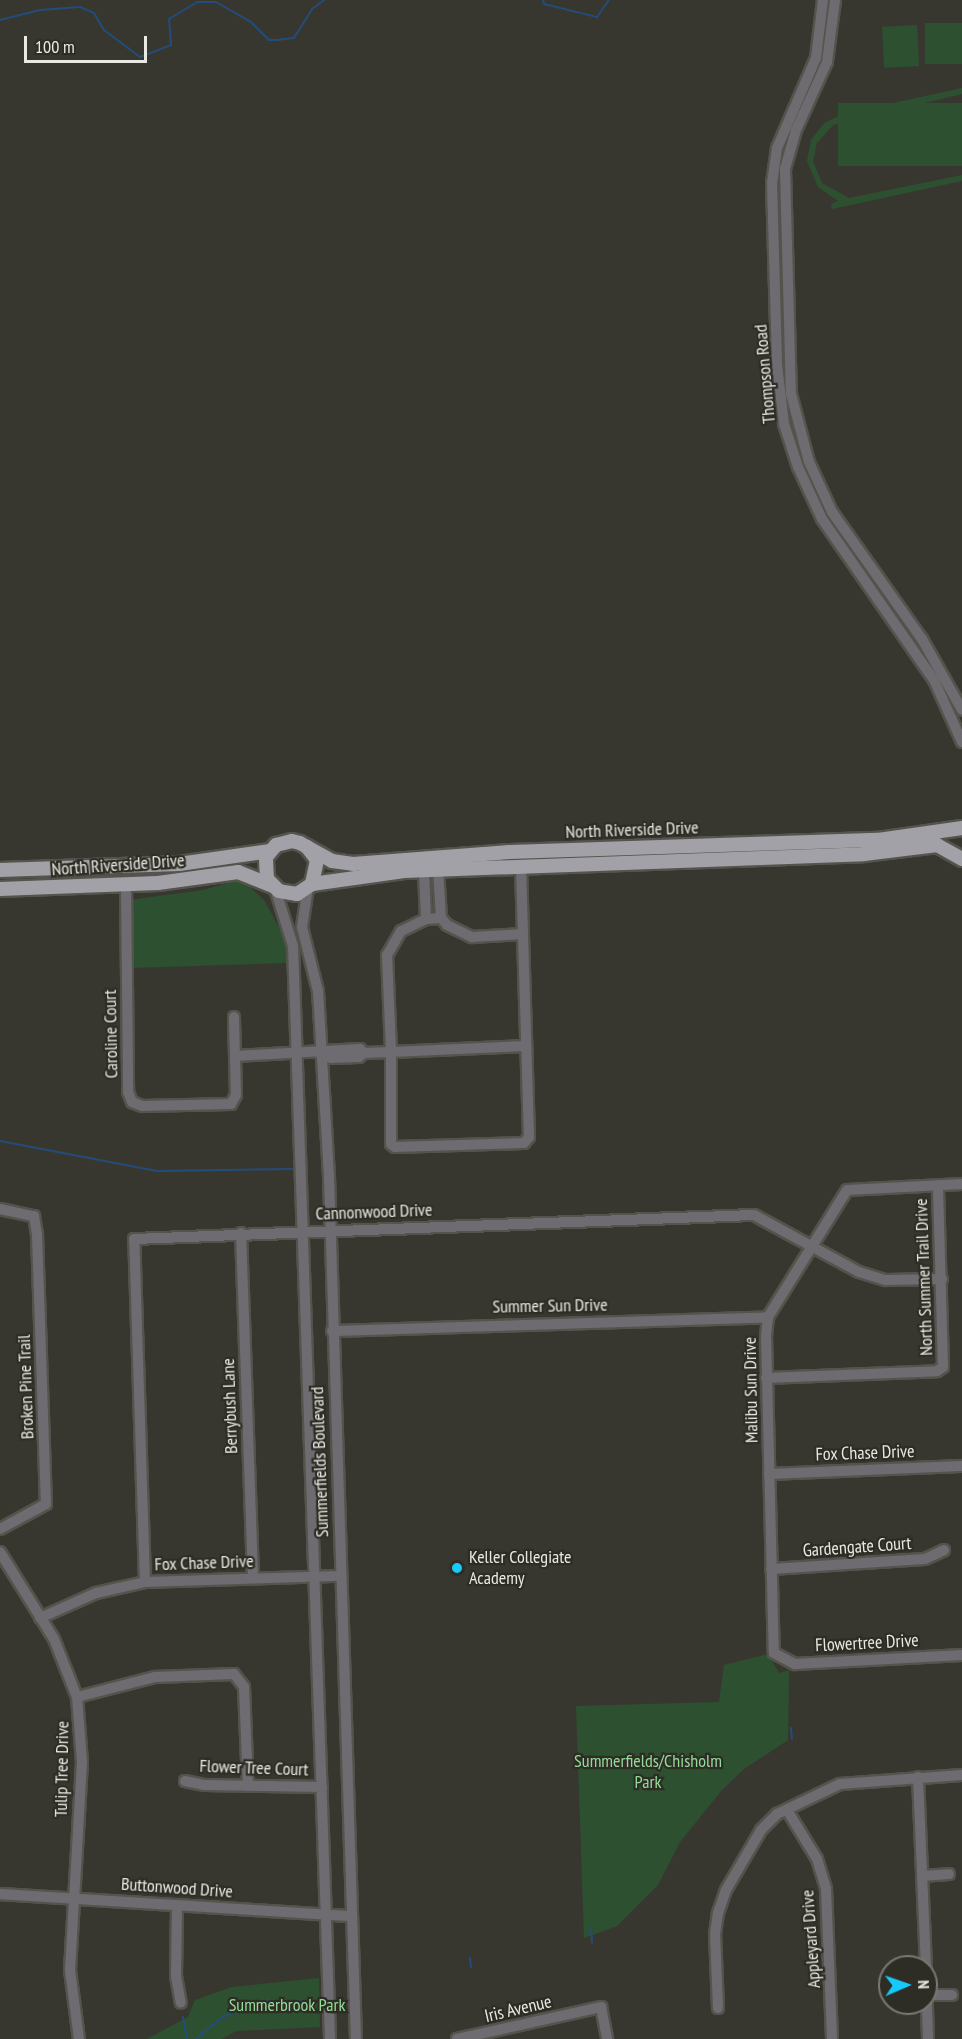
<!DOCTYPE html>
<html>
<head>
<meta charset="utf-8">
<style>
	body { margin:0 }
	#map { position:relative; width:962px; height:2039px; overflow:hidden; background:#38372f; font-family:"PT Sans Narrow",sans-serif }
	div>[style] { position:absolute }
	.green>* { inset:0; background:#2d5130; transform-origin:0 0 }
	.stream>* { height:2px; margin:-1px; padding:0 1px; transform-origin:1px; border-radius:1px; background:#224d7a }
	.roads { filter:drop-shadow(2px 0 #54534c) drop-shadow(-2px 0 #54534c) drop-shadow(0 2px #54534c) drop-shadow(0 -2px #54534c) }
	.minor>* { height:10px; margin:-5px; padding:0 5px; transform-origin:5px; border-radius:5px; background:#6e6c70 }
	.major>* { height:14px; margin:-7px; padding:0 7px; transform-origin:7px; border-radius:7px; background:#a3a1a8 }
	.dots>* { width:16px; height:16px; translate:-50% -50%; box-sizing:border-box; border:3px solid #2e2d25; border-radius:50% }
	span { translate:-50% -50%; white-space:nowrap; text-align:center; line-height:1.15; -webkit-text-stroke:4.5px #2e2d25; paint-order:stroke }
	.street-label { font-size:18px; color:#e9e8e3 }
	.poi-label { font-size:18px; color:#e9e8e3 }
	.left { translate:0 -50%; text-align:left }
	.park-label { font-size:18px; color:#93dc98 }
	.north { position:absolute; left:878px; top:1955px; width:60px; height:60px; box-sizing:border-box; background:#2e2d25; border:2px solid #797871; border-radius:50%; rotate:88deg; font-size:16px; font-weight:700; line-height:24px; text-align:center; color:#e9e8e3 }
	.north::after { content:''; display:block; margin:auto; width:21px; height:27px; background:#16cafb; clip-path:polygon(50% 0,100% 100%,50% 72%,0 100%) }
	.scale { position:absolute; left:24px; top:36px; width:123px; height:27px; box-sizing:border-box; border:3px solid #e9e8e3; border-top:0; padding-left:8px; font-size:18px; line-height:21px; white-space:nowrap; color:#e9e8e3; -webkit-text-stroke:4px #2e2d25; paint-order:stroke }
</style>
</head>
<body>
<div id="map">
	<div class="green">
		<i style="left:962px;top:23px;width:41px;height:37px;rotate:90deg"></i>
		<i style="left:917px;top:25px;width:41px;height:35px;rotate:87deg"></i>
		<i style="clip-path:polygon(962px 88px,962px 94px,833px 125px,817px 143px,813px 161px,822px 183px,849px 198px,962px 175px,962px 181px,832px 209px,831px 204px,838px 201px,818px 187px,807px 161px,811px 140px,824px 123px,843px 114px)"></i>
		<i style="left:962px;top:103px;width:63px;height:124px;rotate:90deg"></i>
		<i style="clip-path:polygon(234px 881px,245px 883px,264px 900px,287px 942px,287px 963px,130px 968px,129px 900px,203px 890px)"></i>
		<i style="clip-path:polygon(768px 1654px,779px 1673px,789px 1670px,788px 1740px,744px 1769px,721px 1791px,680px 1842px,658px 1885px,617px 1926px,584px 1938px,576px 1706px,719px 1702px,724px 1665px)"></i>
		<i style="clip-path:polygon(319px 1978px,320px 2027px,236px 2031px,222px 2039px,147px 2039px,188px 2017px,195px 2000px,232px 1987px)"></i>
	</div>
	<div class="stream">
		<i style="left:543px;top:0;width:4px;rotate:76deg"></i>
		<i style="left:544px;top:4px;width:55px;rotate:13.8deg"></i>
		<i style="left:597px;top:17px;width:21px;rotate:-55deg"></i>
		<i style="left:0;top:20px;width:41px;rotate:-14deg"></i>
		<i style="left:40px;top:10px;width:40px;rotate:-4.3deg"></i>
		<i style="left:80px;top:7px;width:15px;rotate:23deg"></i>
		<i style="left:94px;top:13px;width:20px;rotate:60deg"></i>
		<i style="left:104px;top:30px;width:45px;rotate:36.9deg"></i>
		<i style="left:140px;top:57px;width:33px;rotate:-21deg"></i>
		<i style="left:171px;top:45px;width:26px;rotate:-94deg"></i>
		<i style="left:169px;top:19px;width:33px;rotate:-31deg"></i>
		<i style="left:197px;top:2px;width:19px"></i>
		<i style="left:216px;top:2px;width:40px;rotate:29.7deg"></i>
		<i style="left:251px;top:22px;width:25px;rotate:45deg"></i>
		<i style="left:269px;top:40px;width:7px"></i>
		<i style="left:276px;top:40px;width:18px;rotate:-6deg"></i>
		<i style="left:294px;top:38px;width:34px;rotate:-58deg"></i>
		<i style="left:312px;top:9px;width:15px;rotate:-37deg"></i>
		<i style="left:0;top:1141px;width:161px;rotate:10.8deg"></i>
		<i style="left:158px;top:1171px;width:134px;rotate:-0.9deg"></i>
		<i style="left:791px;top:1728px;width:11px;rotate:85deg"></i>
		<i style="left:591px;top:1928px;width:15px;rotate:86deg"></i>
		<i style="left:470px;top:1958px;width:9px;rotate:84deg"></i>
		<i style="left:183px;top:2017px;width:22px;rotate:80deg"></i>
		<i style="left:196px;top:2039px;width:33px;rotate:-40deg"></i>
		<i style="left:221px;top:2018px;width:45px;rotate:-23.7deg"></i>
		<i style="left:262px;top:2000px;width:56px;rotate:1deg"></i>
	</div>
	<div class="roads">
		<div class="minor">
			<i style="left:823px;top:0;width:58px;rotate:96.9deg"></i>
			<i style="left:816px;top:58px;width:98px;rotate:113.4deg"></i>
			<i style="left:777px;top:148px;width:35px;rotate:98deg"></i>
			<i style="left:772px;top:183px;width:181px;rotate:88.4deg"></i>
			<i style="left:777px;top:364px;width:60px;rotate:83.3deg"></i>
			<i style="left:784px;top:424px;width:45px;rotate:72deg"></i>
			<i style="left:798px;top:467px;width:57px;rotate:65.2deg"></i>
			<i style="left:822px;top:519px;width:196px;rotate:55.2deg"></i>
			<i style="left:934px;top:680px;width:68px;rotate:65.7deg"></i>
			<i style="left:835px;top:0;width:63px;rotate:97.4deg"></i>
			<i style="left:827px;top:62px;width:75px;rotate:114.5deg"></i>
			<i style="left:796px;top:130px;width:41px;rotate:105.8deg"></i>
			<i style="left:785px;top:169px;width:225px;rotate:88.5deg"></i>
			<i style="left:791px;top:394px;width:70px;rotate:75.2deg"></i>
			<i style="left:809px;top:462px;width:55px;rotate:65.3deg"></i>
			<i style="left:832px;top:512px;width:156px;rotate:54.7deg"></i>
			<i style="left:922px;top:639px;width:81px;rotate:60.6deg"></i>
			<i style="left:438px;top:870px;width:48px;rotate:86.4deg"></i>
			<i style="left:441px;top:918px;width:9px;rotate:49deg"></i>
			<i style="left:447px;top:925px;width:28px;rotate:26deg"></i>
			<i style="left:472px;top:937px;width:51px;rotate:-3.4deg"></i>
			<i style="left:424px;top:871px;width:48px;rotate:87.6deg"></i>
			<i style="left:126px;top:885px;width:207px;rotate:89.4deg"></i>
			<i style="left:128px;top:1092px;width:11px;rotate:68deg"></i>
			<i style="left:132px;top:1102px;width:11px;rotate:22deg"></i>
			<i style="left:142px;top:1106px;width:89px;rotate:-1.3deg"></i>
			<i style="left:231px;top:1104px;width:10px;rotate:-61deg"></i>
			<i style="left:236px;top:1095px;width:78px;rotate:-91.5deg"></i>
			<i style="left:308px;top:887px;width:40px;rotate:98.5deg"></i>
			<i style="left:302px;top:927px;width:66px;rotate:76deg"></i>
			<i style="left:318px;top:991px;width:185px;rotate:86.6deg"></i>
			<i style="left:329px;top:1176px;width:863px;rotate:88.21deg"></i>
			<i style="left:275px;top:888px;width:61px;rotate:72.8deg"></i>
			<i style="left:293px;top:946px;width:1094px;rotate:88.06deg"></i>
			<i style="left:441px;top:918px;width:15px;rotate:176deg"></i>
			<i style="left:426px;top:919px;width:28px;rotate:154deg"></i>
			<i style="left:401px;top:931px;width:28px;rotate:120deg"></i>
			<i style="left:387px;top:955px;width:97px;rotate:87.6deg"></i>
			<i style="left:391px;top:1052px;width:135px;rotate:-2.5deg"></i>
			<i style="left:320px;top:1054px;width:12px;rotate:20deg"></i>
			<i style="left:331px;top:1058px;width:28px;rotate:-2deg"></i>
			<i style="left:359px;top:1057px;width:6px;rotate:-39deg"></i>
			<i style="left:235px;top:1056px;width:125px;rotate:-3.2deg"></i>
			<i style="left:360px;top:1049px;width:6px;rotate:45deg"></i>
			<i style="left:364px;top:1053px;width:27px;rotate:-2deg"></i>
			<i style="left:391px;top:1052px;width:92px;rotate:90deg"></i>
			<i style="left:391px;top:1144px;width:5px;rotate:37deg"></i>
			<i style="left:395px;top:1147px;width:129px;rotate:-1.8deg"></i>
			<i style="left:524px;top:1143px;width:8px;rotate:-50deg"></i>
			<i style="left:529px;top:1137px;width:271px;rotate:-91.7deg"></i>
			<i style="left:962px;top:1184px;width:115px;rotate:177deg"></i>
			<i style="left:847px;top:1190px;width:150px;rotate:121.9deg"></i>
			<i style="left:768px;top:1317px;width:18px;rotate:96deg"></i>
			<i style="left:766px;top:1335px;width:318px;rotate:88.6deg"></i>
			<i style="left:774px;top:1653px;width:24px;rotate:28deg"></i>
			<i style="left:795px;top:1664px;width:167px;rotate:-3.1deg"></i>
			<i style="left:0;top:1209px;width:35px;rotate:12deg"></i>
			<i style="left:34px;top:1216px;width:18px;rotate:81deg"></i>
			<i style="left:37px;top:1234px;width:270px;rotate:88.1deg"></i>
			<i style="left:46px;top:1504px;width:52px;rotate:151.5deg"></i>
			<i style="left:241px;top:1233px;width:345px;rotate:88deg"></i>
			<i style="left:332px;top:1331px;width:436px;rotate:-1.8deg"></i>
			<i style="left:766px;top:1378px;width:171px;rotate:-2.3deg"></i>
			<i style="left:937px;top:1371px;width:7px;rotate:-34deg"></i>
			<i style="left:943px;top:1367px;width:182px;rotate:-91.6deg"></i>
			<i style="left:769px;top:1474px;width:193px;rotate:-2.4deg"></i>
			<i style="left:0;top:1552px;width:102px;rotate:58.2deg"></i>
			<i style="left:54px;top:1639px;width:62px;rotate:68.4deg"></i>
			<i style="left:77px;top:1697px;width:65px;rotate:85.6deg"></i>
			<i style="left:82px;top:1762px;width:208px;rotate:93.3deg"></i>
			<i style="left:70px;top:1970px;width:70px;rotate:82.6deg"></i>
			<i style="left:771px;top:1569px;width:154px;rotate:-3.7deg"></i>
			<i style="left:925px;top:1559px;width:21px;rotate:-25deg"></i>
			<i style="left:145px;top:1582px;width:343px;rotate:-91.8deg"></i>
			<i style="left:134px;top:1239px;width:620px;rotate:-2.22deg"></i>
			<i style="left:754px;top:1215px;width:119px;rotate:28.5deg"></i>
			<i style="left:859px;top:1272px;width:28px;rotate:17deg"></i>
			<i style="left:886px;top:1280px;width:56px;rotate:-1deg"></i>
			<i style="left:40px;top:1618px;width:61px;rotate:-24.1deg"></i>
			<i style="left:96px;top:1593px;width:50px;rotate:-12.7deg"></i>
			<i style="left:145px;top:1582px;width:195px;rotate:-1.8deg"></i>
			<i style="left:77px;top:1697px;width:81px;rotate:-14.4deg"></i>
			<i style="left:155px;top:1677px;width:79px;rotate:-2.2deg"></i>
			<i style="left:234px;top:1674px;width:16px;rotate:52deg"></i>
			<i style="left:244px;top:1687px;width:99px;rotate:87.7deg"></i>
			<i style="left:918px;top:1777px;width:190px;rotate:87.6deg"></i>
			<i style="left:185px;top:1781px;width:19px;rotate:12deg"></i>
			<i style="left:204px;top:1785px;width:118px;rotate:1deg"></i>
			<i style="left:787px;top:1810px;width:57px;rotate:58.5deg"></i>
			<i style="left:817px;top:1859px;width:31px;rotate:73deg"></i>
			<i style="left:826px;top:1889px;width:150px;rotate:87.7deg"></i>
			<i style="left:922px;top:1876px;width:27px;rotate:-4deg"></i>
			<i style="left:0;top:1894px;width:352px;rotate:3.6deg"></i>
			<i style="left:177px;top:1905px;width:71px;rotate:90.8deg"></i>
			<i style="left:176px;top:1976px;width:27px;rotate:80deg"></i>
			<i style="left:926px;top:1978px;width:61px;rotate:88.1deg"></i>
			<i style="left:926px;top:1995px;width:26px"></i>
			<i style="left:718px;top:2008px;width:74px;rotate:-92.3deg"></i>
			<i style="left:715px;top:1934px;width:21px;rotate:-82deg"></i>
			<i style="left:718px;top:1913px;width:24px;rotate:-71deg"></i>
			<i style="left:726px;top:1890px;width:69px;rotate:-59.7deg"></i>
			<i style="left:761px;top:1830px;width:23px;rotate:-45deg"></i>
			<i style="left:777px;top:1814px;width:70px;rotate:-25.5deg"></i>
			<i style="left:840px;top:1784px;width:122px;rotate:-4.2deg"></i>
			<i style="left:457px;top:2039px;width:148px;rotate:-12.5deg"></i>
			<i style="left:601px;top:2007px;width:33px;rotate:79deg"></i>
		</div>
		<div class="major">
			<i style="left:307px;top:847px;width:16px;rotate:52deg"></i>
			<i style="left:317px;top:860px;width:25px;rotate:102deg"></i>
			<i style="left:312px;top:884px;width:18px;rotate:146deg"></i>
			<i style="left:297px;top:894px;width:18px;rotate:-171deg"></i>
			<i style="left:279px;top:891px;width:17px;rotate:-135deg"></i>
			<i style="left:267px;top:879px;width:22px;rotate:-93deg"></i>
			<i style="left:266px;top:857px;width:16px;rotate:-50deg"></i>
			<i style="left:276px;top:845px;width:16px;rotate:-14deg"></i>
			<i style="left:292px;top:841px;width:8px;rotate:14deg"></i>
			<i style="left:300px;top:843px;width:8px;rotate:30deg"></i>
			<i style="left:307px;top:847px;width:29px;rotate:29deg"></i>
			<i style="left:332px;top:861px;width:21px;rotate:8deg"></i>
			<i style="left:353px;top:864px;width:157px;rotate:-4.4deg"></i>
			<i style="left:510px;top:852px;width:368px;rotate:-1.9deg"></i>
			<i style="left:878px;top:840px;width:85px;rotate:-8.1deg"></i>
			<i style="left:0;top:870px;width:179px;rotate:-1.9deg"></i>
			<i style="left:179px;top:864px;width:92px;rotate:-8.1deg"></i>
			<i style="left:312px;top:884px;width:93px;rotate:-8deg"></i>
			<i style="left:404px;top:871px;width:460px;rotate:-2.1deg"></i>
			<i style="left:864px;top:854px;width:74px;rotate:-7deg"></i>
			<i style="left:937px;top:845px;width:29px;rotate:29deg"></i>
			<i style="left:0;top:889px;width:158px;rotate:-2.2deg"></i>
			<i style="left:158px;top:883px;width:81px;rotate:-7.8deg"></i>
			<i style="left:238px;top:872px;width:37px;rotate:22deg"></i>
		</div>
	</div>
	<div class="dots">
		<i style="left:457px;top:1568px;background:#16cafb"></i>
	</div>
	<div class="street-label">
		<span style="left:765px;top:374px;rotate:-95deg">Thompson Road</span>
		<span style="left:632px;top:830px;rotate:-2deg">North Riverside Drive</span>
		<span style="left:118px;top:865px;rotate:-4deg">North Riverside Drive</span>
		<span style="left:111px;top:1034px;rotate:-91deg">Caroline Court</span>
		<span style="left:374px;top:1212px;rotate:-2deg">Cannonwood Drive</span>
		<span style="left:924px;top:1277px;rotate:-92deg">North Summer Trail Drive</span>
		<span style="left:550px;top:1306px;rotate:-1deg">Summer Sun Drive</span>
		<span style="left:26px;top:1387px;rotate:-92deg">Broken Pine Trail</span>
		<span style="left:751px;top:1390px;rotate:-91deg">Malibu Sun Drive</span>
		<span style="left:230px;top:1406px;rotate:-92deg">Berrybush Lane</span>
		<span style="left:865px;top:1453px;rotate:-2deg">Fox Chase Drive</span>
		<span style="left:320px;top:1462px;rotate:-92deg">Summerfields Boulevard</span>
		<span style="left:857px;top:1547px;rotate:-4deg">Gardengate Court</span>
		<span style="left:204px;top:1563px;rotate:-2deg">Fox Chase Drive</span>
		<span style="left:867px;top:1643px;rotate:-3deg">Flowertree Drive</span>
		<span style="left:254px;top:1768px;rotate:2deg">Flower Tree Court</span>
		<span style="left:62px;top:1769px;rotate:-89deg">Tulip Tree Drive</span>
		<span style="left:177px;top:1888px;rotate:4deg">Buttonwood Drive</span>
		<span style="left:811px;top:1939px;rotate:-94deg">Appleyard Drive</span>
		<span style="left:518px;top:2009px;rotate:-13deg">Iris Avenue</span>
	</div>
	<div class="poi-label">
		<span class="left" style="left:469px;top:1568px">Keller Collegiate<br>Academy</span>
	</div>
	<div class="park-label">
		<span style="left:648px;top:1772px">Summerfields/Chisholm<br>Park</span>
		<span style="left:287px;top:2005px">Summerbrook Park</span>
	</div>
	<div class="north">N</div>
	<div class="scale">100 m</div>
</div>
</body>
</html>
